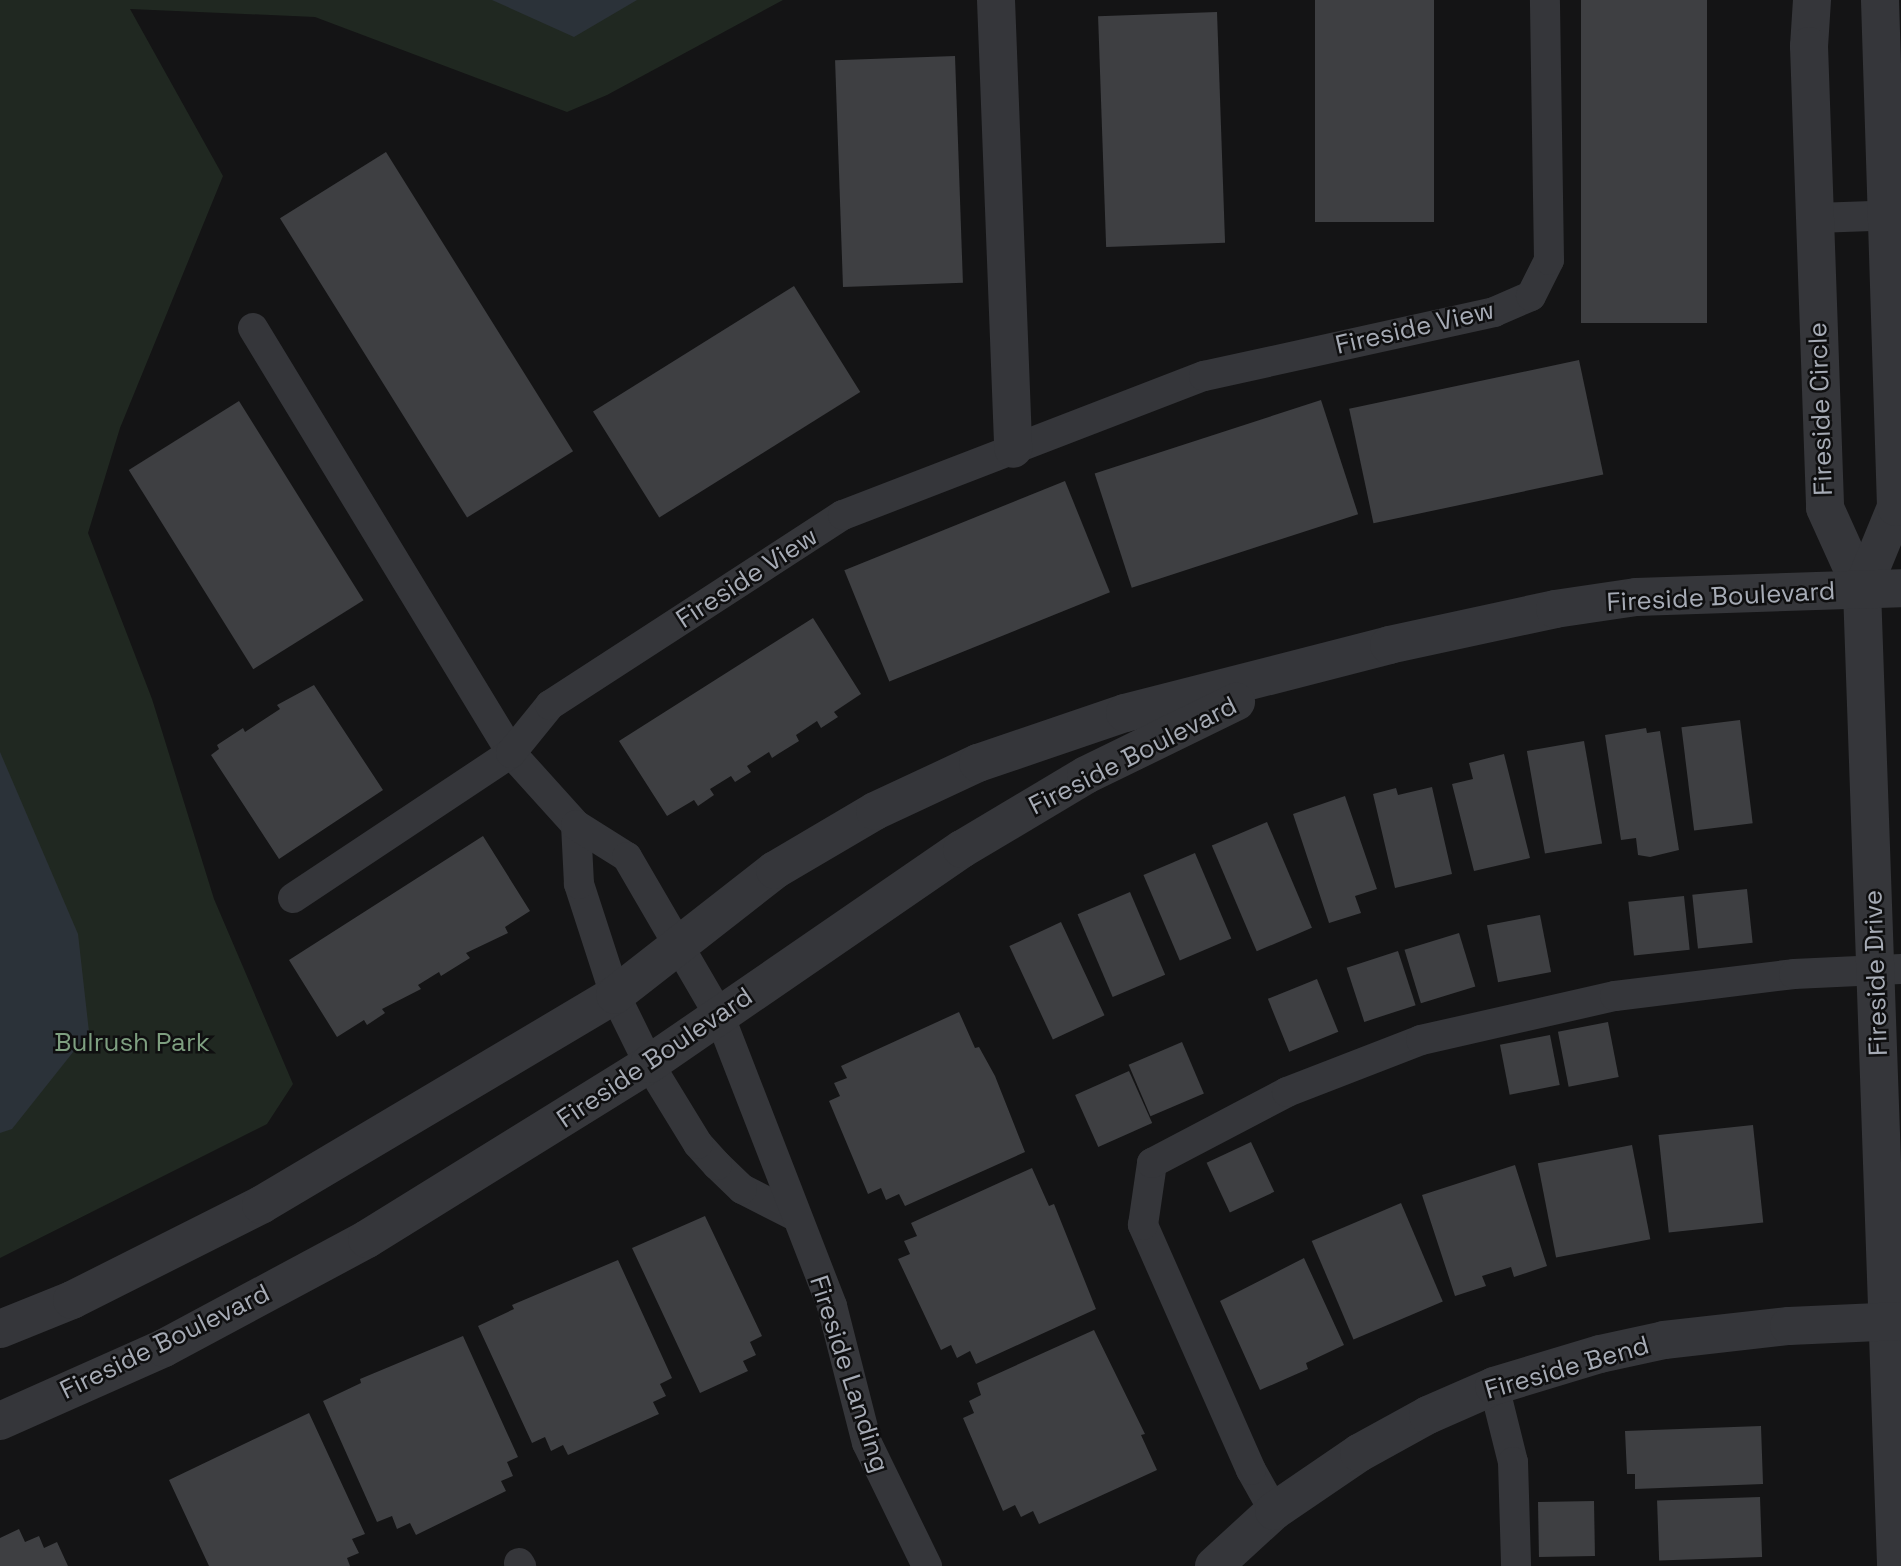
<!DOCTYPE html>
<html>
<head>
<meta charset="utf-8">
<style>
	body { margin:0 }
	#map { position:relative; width:1901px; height:1566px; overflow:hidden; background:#141415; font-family:"Space Grotesk",sans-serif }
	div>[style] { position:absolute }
	.green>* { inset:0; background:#202821 }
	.water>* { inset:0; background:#2b3239 }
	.building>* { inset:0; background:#3e3f42; transform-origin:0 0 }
	.service>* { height:30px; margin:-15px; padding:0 15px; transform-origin:15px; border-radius:15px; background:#35363a }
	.minor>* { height:38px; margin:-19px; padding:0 19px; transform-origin:19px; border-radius:19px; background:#35363a }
	.tertiary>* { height:38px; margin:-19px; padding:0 19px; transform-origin:19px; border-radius:19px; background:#35363a }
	span { translate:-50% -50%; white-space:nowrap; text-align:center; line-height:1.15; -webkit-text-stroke:5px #0f0f10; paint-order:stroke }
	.street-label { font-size:26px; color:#a6abb5 }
	.park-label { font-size:26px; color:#7e9f80 }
</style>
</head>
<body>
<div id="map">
	<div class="green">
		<i style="clip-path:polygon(0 0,783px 0,607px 95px,567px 112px,315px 17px,130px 9px,223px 176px,120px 428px,88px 533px,152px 699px,214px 899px,293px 1084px,267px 1124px,0 1258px)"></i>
	</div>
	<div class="water">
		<i style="clip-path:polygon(492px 0,637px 0,574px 37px)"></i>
		<i style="clip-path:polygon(0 752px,78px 934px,89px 1032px,12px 1129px,0 1133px)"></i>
	</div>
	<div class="building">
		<i style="left:1315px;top:0;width:119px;height:222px"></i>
		<i style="left:1581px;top:0;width:126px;height:323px"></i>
		<i style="left:1217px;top:12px;width:231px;height:119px;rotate:88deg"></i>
		<i style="left:955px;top:56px;width:227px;height:120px;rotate:88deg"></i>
		<i style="left:386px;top:152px;width:353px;height:125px;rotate:58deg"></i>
		<i style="left:794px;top:286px;width:125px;height:237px;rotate:58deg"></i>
		<i style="left:1579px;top:360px;width:117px;height:235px;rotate:78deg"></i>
		<i style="left:1321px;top:400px;width:120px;height:238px;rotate:72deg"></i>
		<i style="left:239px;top:401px;width:235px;height:130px;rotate:58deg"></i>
		<i style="left:1065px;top:481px;width:120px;height:238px;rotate:68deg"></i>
		<i style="clip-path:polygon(813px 618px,861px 694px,834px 712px,838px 717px,821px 728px,817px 721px,796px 735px,799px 741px,778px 754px,772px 758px,769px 752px,747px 766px,751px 772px,735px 782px,731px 776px,710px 789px,714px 795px,698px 806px,694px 800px,667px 816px,619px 741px)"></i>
		<i style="clip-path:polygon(314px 685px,383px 790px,279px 859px,211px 755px,219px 749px,217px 745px,243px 728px,245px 732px,280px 709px,277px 705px)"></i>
		<i style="left:1740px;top:720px;width:104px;height:59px;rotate:83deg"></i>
		<i style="clip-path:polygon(1646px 728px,1647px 733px,1660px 731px,1679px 850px,1650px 857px,1638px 855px,1636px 838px,1621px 840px,1605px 735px)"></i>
		<i style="left:1584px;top:741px;width:104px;height:58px;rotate:80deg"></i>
		<i style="clip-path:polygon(1504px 754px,1530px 858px,1474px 871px,1452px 784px,1473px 779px,1469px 763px)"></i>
		<i style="clip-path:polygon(1432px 787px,1452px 874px,1395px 888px,1373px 794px,1396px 788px,1398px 795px)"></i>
		<i style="clip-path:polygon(1345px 796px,1377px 889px,1355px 896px,1361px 913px,1329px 923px,1293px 814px)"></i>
		<i style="left:1267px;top:822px;width:115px;height:60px;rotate:67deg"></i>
		<i style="clip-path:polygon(483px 836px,530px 911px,505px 927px,508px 933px,466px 953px,470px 958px,441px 976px,439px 972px,418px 985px,421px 989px,382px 1009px,385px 1013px,367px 1025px,364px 1020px,337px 1037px,289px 960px)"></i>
		<i style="left:1195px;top:853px;width:93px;height:56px;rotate:67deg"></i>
		<i style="left:1747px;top:889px;width:54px;height:55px;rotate:84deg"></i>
		<i style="left:1130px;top:892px;width:90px;height:57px;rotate:67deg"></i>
		<i style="left:1684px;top:896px;width:54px;height:56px;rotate:84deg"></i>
		<i style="left:1540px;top:915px;width:58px;height:54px;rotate:79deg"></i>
		<i style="left:1061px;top:922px;width:103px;height:57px;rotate:65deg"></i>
		<i style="left:1459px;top:933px;width:56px;height:57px;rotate:73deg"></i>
		<i style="left:1398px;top:951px;width:57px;height:54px;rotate:72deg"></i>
		<i style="left:1317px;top:979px;width:57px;height:53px;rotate:68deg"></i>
		<i style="clip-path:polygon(959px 1012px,975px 1048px,979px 1047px,995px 1076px,1025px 1152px,905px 1206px,899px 1194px,886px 1200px,881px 1188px,868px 1194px,829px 1101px,840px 1096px,834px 1083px,847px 1078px,841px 1066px)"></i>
		<i style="left:1608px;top:1022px;width:56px;height:51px;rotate:79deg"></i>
		<i style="left:1550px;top:1035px;width:51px;height:51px;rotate:79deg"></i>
		<i style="left:1182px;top:1042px;width:56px;height:58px;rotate:67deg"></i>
		<i style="left:1129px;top:1071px;width:57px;height:59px;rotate:66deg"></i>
		<i style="left:1753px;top:1125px;width:98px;height:95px;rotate:84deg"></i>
		<i style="left:1251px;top:1142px;width:55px;height:49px;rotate:65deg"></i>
		<i style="left:1632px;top:1145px;width:96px;height:96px;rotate:79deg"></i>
		<i style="clip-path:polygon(1515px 1165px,1547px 1266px,1514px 1277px,1511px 1267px,1482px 1276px,1486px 1286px,1455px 1296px,1422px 1195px)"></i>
		<i style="clip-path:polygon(1032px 1168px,1049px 1206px,1054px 1204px,1096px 1309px,976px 1364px,970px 1351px,957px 1358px,951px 1345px,941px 1350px,898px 1259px,910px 1254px,904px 1241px,917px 1236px,911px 1223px)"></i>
		<i style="left:1401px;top:1203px;width:107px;height:97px;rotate:67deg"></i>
		<i style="clip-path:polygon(705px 1216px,762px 1336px,750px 1342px,756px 1355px,743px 1361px,748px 1371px,700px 1393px,632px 1248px)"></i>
		<i style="clip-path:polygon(1304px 1258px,1344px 1345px,1306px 1363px,1308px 1369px,1260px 1390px,1220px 1301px)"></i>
		<i style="clip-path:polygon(618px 1260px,672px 1378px,660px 1384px,666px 1396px,653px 1402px,659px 1414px,568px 1455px,563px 1445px,551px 1451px,545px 1437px,532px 1443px,478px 1326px,514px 1309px,512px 1305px)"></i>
		<i style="clip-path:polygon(1094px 1330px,1145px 1434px,1141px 1435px,1157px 1470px,1039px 1524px,1033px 1511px,1021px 1517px,1015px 1505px,1003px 1511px,963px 1418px,974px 1413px,969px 1401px,981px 1395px,977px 1383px)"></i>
		<i style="clip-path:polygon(463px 1336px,518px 1457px,507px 1462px,513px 1476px,501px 1481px,506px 1491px,416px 1535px,410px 1523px,397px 1529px,392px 1516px,377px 1522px,323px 1401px,361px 1383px,360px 1379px)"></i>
		<i style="clip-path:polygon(309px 1413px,365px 1534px,352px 1539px,359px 1553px,347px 1558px,350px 1566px,209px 1566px,169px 1480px)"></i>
		<i style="clip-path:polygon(1761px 1426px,1763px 1484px,1635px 1489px,1635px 1474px,1627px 1474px,1625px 1431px)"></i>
		<i style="left:1760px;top:1497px;width:60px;height:103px;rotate:88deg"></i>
		<i style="left:1594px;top:1501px;width:55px;height:56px;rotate:89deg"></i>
		<i style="clip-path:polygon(19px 1529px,25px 1542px,39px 1536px,44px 1548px,57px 1542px,68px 1566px,0 1566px,0 1538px)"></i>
	</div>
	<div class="service">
		<i style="left:1815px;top:218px;width:86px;rotate:-2deg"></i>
		<i style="left:253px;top:328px;width:497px;rotate:58.7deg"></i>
		<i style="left:511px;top:753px;width:97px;rotate:47.9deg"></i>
		<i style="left:293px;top:898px;width:262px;rotate:-33.6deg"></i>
		<i style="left:511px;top:753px;width:62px;rotate:-50.9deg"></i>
		<i style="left:550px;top:705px;width:349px;rotate:-33deg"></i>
		<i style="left:843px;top:515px;width:387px;rotate:-21.1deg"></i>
		<i style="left:1204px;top:376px;width:297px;rotate:-12.4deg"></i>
		<i style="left:1494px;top:312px;width:40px;rotate:-23.4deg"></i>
		<i style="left:1531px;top:296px;width:40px;rotate:-63.4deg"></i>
		<i style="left:1549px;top:260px;width:260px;rotate:-90.9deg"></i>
		<i style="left:795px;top:1216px;width:59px;rotate:-153deg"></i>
		<i style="left:742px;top:1189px;width:35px;rotate:-136deg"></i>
		<i style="left:717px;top:1165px;width:28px;rotate:-132deg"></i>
		<i style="left:698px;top:1144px;width:94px;rotate:-121.5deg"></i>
		<i style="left:649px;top:1064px;width:77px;rotate:-116.2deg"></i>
		<i style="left:615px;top:995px;width:117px;rotate:-108deg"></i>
		<i style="left:579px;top:884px;width:59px;rotate:-92.9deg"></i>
		<i style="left:576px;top:825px;width:60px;rotate:32.1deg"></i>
		<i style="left:627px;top:857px;width:185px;rotate:59.8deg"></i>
		<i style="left:720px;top:1017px;width:310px;rotate:68.8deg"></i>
		<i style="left:832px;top:1306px;width:141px;rotate:75.7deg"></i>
		<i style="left:867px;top:1443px;width:137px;rotate:64deg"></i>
		<i style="left:1494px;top:1386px;width:78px;rotate:76deg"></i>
		<i style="left:1513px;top:1462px;width:104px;rotate:88.3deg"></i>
		<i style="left:1274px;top:1511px;width:47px;rotate:-119.3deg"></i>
		<i style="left:1251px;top:1470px;width:268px;rotate:-113.8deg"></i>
		<i style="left:1143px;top:1225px;width:63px;rotate:-81.7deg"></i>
		<i style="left:1152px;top:1163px;width:153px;rotate:-27.7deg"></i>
		<i style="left:1287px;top:1092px;width:144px;rotate:-21.2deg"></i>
		<i style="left:1421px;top:1040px;width:199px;rotate:-12.8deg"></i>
		<i style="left:1615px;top:996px;width:180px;rotate:-7deg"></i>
		<i style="left:1794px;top:974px;width:107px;rotate:-2.7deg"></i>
		<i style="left:519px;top:1563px;width:4px;rotate:56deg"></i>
	</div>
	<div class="minor">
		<i style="left:996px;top:0;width:449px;rotate:87.8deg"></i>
		<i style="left:1812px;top:0;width:46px;rotate:93.7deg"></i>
		<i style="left:1809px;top:46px;width:462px;rotate:88deg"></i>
		<i style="left:1825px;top:508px;width:90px;rotate:65.7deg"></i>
		<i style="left:1862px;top:590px;width:977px;rotate:88deg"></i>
		<i style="left:1862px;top:590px;width:90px;rotate:-67.7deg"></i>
		<i style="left:1896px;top:507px;width:507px;rotate:-91.81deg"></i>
		<i style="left:1214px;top:1566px;width:81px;rotate:-42.5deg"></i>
		<i style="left:1274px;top:1511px;width:103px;rotate:-34.3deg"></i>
		<i style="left:1359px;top:1453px;width:79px;rotate:-28.8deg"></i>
		<i style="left:1428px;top:1415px;width:72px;rotate:-23.7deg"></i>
		<i style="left:1494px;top:1386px;width:111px;rotate:-16.8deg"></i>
		<i style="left:1600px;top:1354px;width:66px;rotate:-12.3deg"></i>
		<i style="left:1664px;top:1340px;width:126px;rotate:-6.4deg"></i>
		<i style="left:1789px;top:1326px;width:112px;rotate:-2.6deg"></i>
	</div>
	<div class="tertiary">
		<i style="left:0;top:1329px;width:78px;rotate:-21.9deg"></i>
		<i style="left:72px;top:1300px;width:212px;rotate:-26.7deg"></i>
		<i style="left:261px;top:1205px;width:412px;rotate:-30.7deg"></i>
		<i style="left:615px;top:995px;width:203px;rotate:-38deg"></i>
		<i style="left:775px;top:870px;width:116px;rotate:-30.5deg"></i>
		<i style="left:875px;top:811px;width:114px;rotate:-25deg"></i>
		<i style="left:978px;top:763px;width:155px;rotate:-18.8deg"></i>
		<i style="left:1125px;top:713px;width:273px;rotate:-14.4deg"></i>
		<i style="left:1389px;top:645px;width:170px;rotate:-12.2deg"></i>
		<i style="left:1555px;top:609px;width:82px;rotate:-8.4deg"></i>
		<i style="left:1636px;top:597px;width:265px;rotate:-1.9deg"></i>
		<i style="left:0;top:1421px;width:180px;rotate:-24deg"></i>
		<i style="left:164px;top:1348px;width:230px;rotate:-28.2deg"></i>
		<i style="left:367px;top:1239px;width:332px;rotate:-31.8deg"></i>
		<i style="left:649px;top:1064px;width:380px;rotate:-34.5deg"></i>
		<i style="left:962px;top:849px;width:144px;rotate:-30.8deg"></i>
		<i style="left:1086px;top:775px;width:167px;rotate:-26deg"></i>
	</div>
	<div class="street-label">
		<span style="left:1415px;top:328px;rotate:-13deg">Fireside View</span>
		<span style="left:1821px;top:409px;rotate:-92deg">Fireside Circle</span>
		<span style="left:747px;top:578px;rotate:-33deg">Fireside View</span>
		<span style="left:1721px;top:597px;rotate:-3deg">Fireside Boulevard</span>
		<span style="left:1133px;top:756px;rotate:-27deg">Fireside Boulevard</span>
		<span style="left:1876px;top:973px;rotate:-92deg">Fireside Drive</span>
		<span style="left:655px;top:1058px;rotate:-34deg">Fireside Boulevard</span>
		<span style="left:165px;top:1342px;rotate:-26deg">Fireside Boulevard</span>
		<span style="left:1567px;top:1368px;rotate:-16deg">Fireside Bend</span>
		<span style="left:849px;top:1374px;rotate:72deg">Fireside Landing</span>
	</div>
	<div class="park-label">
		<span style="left:132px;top:1043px">Bulrush Park</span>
	</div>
</div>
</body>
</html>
